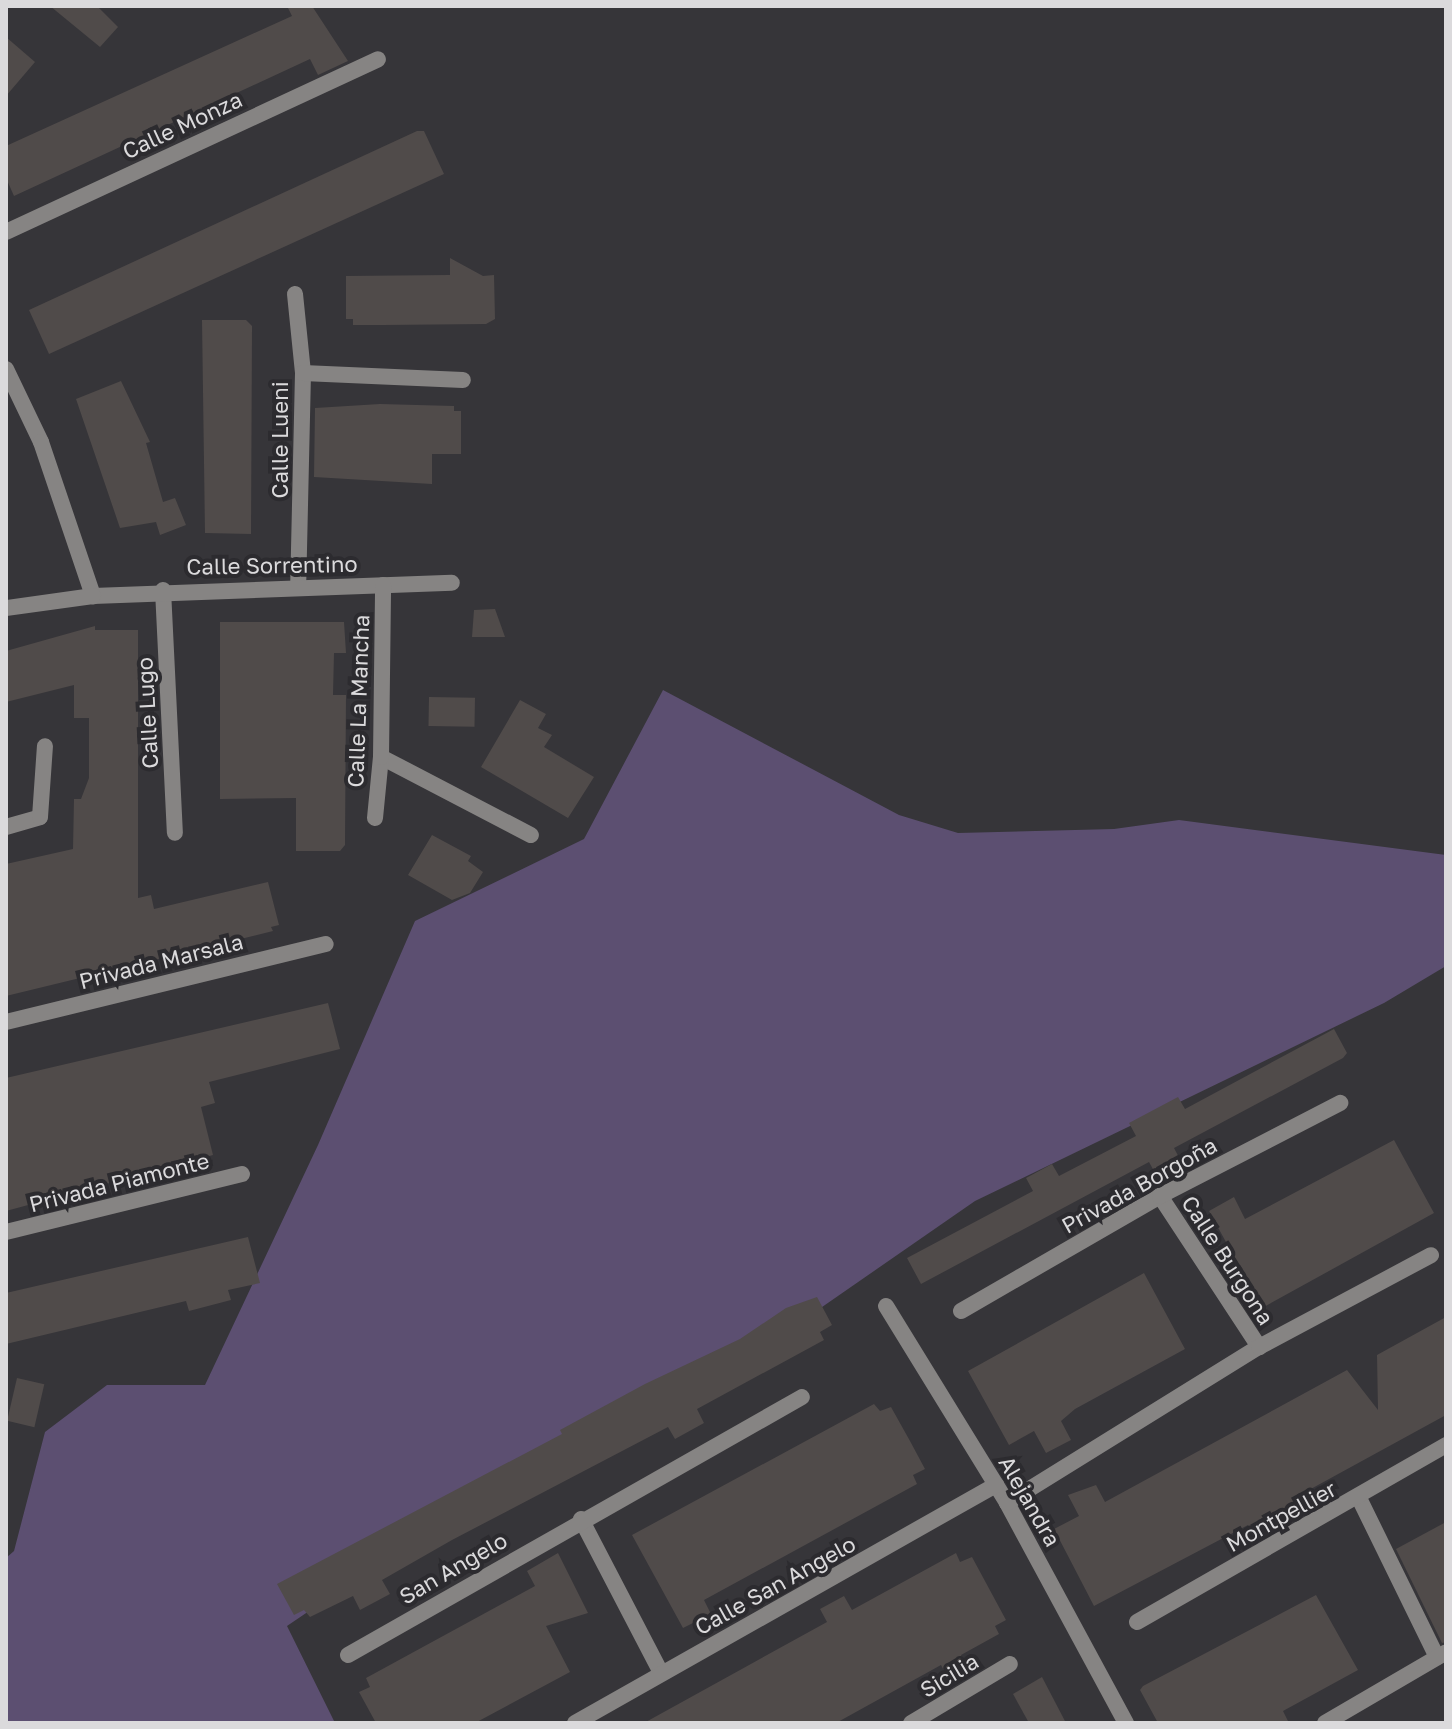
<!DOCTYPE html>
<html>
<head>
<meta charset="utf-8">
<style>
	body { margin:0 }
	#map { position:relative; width:1452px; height:1729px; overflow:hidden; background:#363539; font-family:"Golos Text",sans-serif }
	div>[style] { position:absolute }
	.green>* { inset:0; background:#5c4f71 }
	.building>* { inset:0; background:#504b4a; transform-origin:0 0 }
	.minor>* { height:16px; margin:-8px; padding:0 8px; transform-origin:8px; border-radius:8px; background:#868483 }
	.tertiary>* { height:16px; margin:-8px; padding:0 8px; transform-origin:8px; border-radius:8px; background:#868483 }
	span { translate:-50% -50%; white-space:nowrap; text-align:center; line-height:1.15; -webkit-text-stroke:8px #2c2b2f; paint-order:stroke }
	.street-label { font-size:22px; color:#dbdadc }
	.frame { position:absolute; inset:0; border:8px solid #dbdadc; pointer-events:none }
</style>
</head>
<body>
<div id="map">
	<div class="green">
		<i style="clip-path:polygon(663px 690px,899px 815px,958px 833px,1114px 829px,1179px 820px,1446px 855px,1446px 966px,1384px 1003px,975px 1201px,799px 1323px,371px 1569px,287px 1626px,335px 1723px,6px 1723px,6px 1558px,14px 1551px,45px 1432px,107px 1385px,205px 1385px,318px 1145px,415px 921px,584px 839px)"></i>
	</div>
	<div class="building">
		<i style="clip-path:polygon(50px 6px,97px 6px,118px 27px,100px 47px)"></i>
		<i style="clip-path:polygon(287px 6px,312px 6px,348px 61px,318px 75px,310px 59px,14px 196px,6px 178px,6px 146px,292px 16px)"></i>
		<i style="clip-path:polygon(6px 37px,35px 62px,6px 96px)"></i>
		<i style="clip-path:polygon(417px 131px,424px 131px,444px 174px,49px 354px,29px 310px)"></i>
		<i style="clip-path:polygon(450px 258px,483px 276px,494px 275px,495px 319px,486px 324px,383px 325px,353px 325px,353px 319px,346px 319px,346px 276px,450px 275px)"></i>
		<i style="clip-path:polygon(202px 320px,246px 320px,252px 326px,251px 534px,205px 533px)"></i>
		<i style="clip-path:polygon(121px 381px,150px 442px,146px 443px,163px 502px,175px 498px,186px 525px,160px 535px,156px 522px,120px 528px,76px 399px)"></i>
		<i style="clip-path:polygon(380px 404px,454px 406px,454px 411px,461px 411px,461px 454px,432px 454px,432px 484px,314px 477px,315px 408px)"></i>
		<i style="clip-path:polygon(495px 609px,505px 637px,472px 637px,474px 610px)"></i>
		<i style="clip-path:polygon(220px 622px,344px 622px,346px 653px,334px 653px,333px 695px,346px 695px,345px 845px,340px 851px,296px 851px,296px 798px,220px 799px)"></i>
		<i style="clip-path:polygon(95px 626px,95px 630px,138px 630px,138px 898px,151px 895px,154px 909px,268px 882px,279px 925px,271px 927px,273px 931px,6px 996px,6px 864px,73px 849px,74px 799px,81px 799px,89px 778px,89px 718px,74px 718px,74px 685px,6px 702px,6px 651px)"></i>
		<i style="left:429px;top:697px;width:46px;height:29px;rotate:1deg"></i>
		<i style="clip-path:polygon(520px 700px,546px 714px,538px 728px,552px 735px,544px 747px,594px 777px,568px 818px,481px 767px)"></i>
		<i style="clip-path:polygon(432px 835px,471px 856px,468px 861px,483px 872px,470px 893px,452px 900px,408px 875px)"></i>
		<i style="clip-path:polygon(328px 1003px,340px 1049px,209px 1082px,215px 1103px,201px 1107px,213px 1155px,6px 1211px,6px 1078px)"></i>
		<i style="clip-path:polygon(1334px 1029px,1347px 1053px,1343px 1058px,1174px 1148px,1185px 1169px,1160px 1182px,1149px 1162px,921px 1284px,907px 1258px,1033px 1191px,1026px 1178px,1052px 1164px,1059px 1176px,1136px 1136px,1129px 1123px,1178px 1097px,1185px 1109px)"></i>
		<i style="clip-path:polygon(1394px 1140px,1434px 1213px,1262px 1308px,1209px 1211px,1234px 1197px,1245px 1219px)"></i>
		<i style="clip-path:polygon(248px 1237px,260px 1283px,228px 1290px,231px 1300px,189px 1311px,186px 1301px,6px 1344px,6px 1293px)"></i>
		<i style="clip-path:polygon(1144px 1273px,1185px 1349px,1075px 1409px,1061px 1421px,1071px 1440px,1046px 1453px,1034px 1431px,1009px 1445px,968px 1371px)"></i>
		<i style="clip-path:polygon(817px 1297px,832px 1325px,820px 1332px,824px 1340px,697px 1409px,704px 1423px,675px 1439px,668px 1427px,452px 1540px,382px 1580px,390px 1594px,360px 1610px,353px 1596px,310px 1617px,304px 1610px,294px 1615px,277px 1584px,562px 1434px,560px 1430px,645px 1384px,740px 1339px,786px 1308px)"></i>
		<i style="clip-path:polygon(1446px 1317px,1446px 1415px,1298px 1496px,1306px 1512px,1257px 1541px,1248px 1525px,1094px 1606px,1054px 1529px,1079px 1516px,1068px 1495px,1096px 1485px,1105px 1502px,1347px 1370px,1378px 1410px,1377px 1355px)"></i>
		<i style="left:17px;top:1378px;width:28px;height:44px;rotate:13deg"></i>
		<i style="clip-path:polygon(874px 1404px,880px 1411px,891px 1407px,910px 1441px,925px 1469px,913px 1475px,917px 1484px,704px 1600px,711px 1614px,683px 1628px,632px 1535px)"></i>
		<i style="clip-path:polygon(1446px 1522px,1446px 1642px,1442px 1643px,1396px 1549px)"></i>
		<i style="clip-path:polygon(558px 1553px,588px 1613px,546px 1626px,570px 1672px,475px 1723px,376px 1723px,359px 1692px,370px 1687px,366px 1678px,535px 1586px,527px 1571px)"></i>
		<i style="clip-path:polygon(956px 1553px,960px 1562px,972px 1557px,1006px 1620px,995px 1626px,999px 1634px,961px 1655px,966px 1677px,952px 1686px,941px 1665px,836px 1723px,644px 1723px,827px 1622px,820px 1609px,844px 1596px,852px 1610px)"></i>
		<i style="clip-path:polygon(1316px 1595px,1358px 1670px,1283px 1711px,1289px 1723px,1158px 1723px,1140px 1690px,1143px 1686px)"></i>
		<i style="clip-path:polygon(1042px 1677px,1066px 1723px,1029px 1723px,1013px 1694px)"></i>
	</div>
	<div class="minor">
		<i style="left:6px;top:232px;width:410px;rotate:-24.9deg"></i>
		<i style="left:295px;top:294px;width:79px;rotate:84.2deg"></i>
		<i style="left:303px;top:373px;width:213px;rotate:91.3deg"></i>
		<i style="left:303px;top:373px;width:160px;rotate:2.5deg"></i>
		<i style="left:163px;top:590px;width:243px;rotate:87.2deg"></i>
		<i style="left:93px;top:596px;width:359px;rotate:-2.1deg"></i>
		<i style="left:381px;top:757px;width:169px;rotate:27.5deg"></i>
		<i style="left:375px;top:818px;width:61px;rotate:-84.4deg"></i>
		<i style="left:381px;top:757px;width:172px;rotate:-89.3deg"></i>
		<i style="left:6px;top:827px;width:35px;rotate:-16deg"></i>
		<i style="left:40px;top:817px;width:71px;rotate:-86deg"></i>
		<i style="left:6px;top:1022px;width:329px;rotate:-13.7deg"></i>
		<i style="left:1160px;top:1196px;width:181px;rotate:56.7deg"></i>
		<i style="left:6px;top:1232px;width:243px;rotate:-13.8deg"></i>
		<i style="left:886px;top:1306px;width:231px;rotate:58.4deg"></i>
		<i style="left:1007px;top:1503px;width:250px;rotate:61.6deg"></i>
		<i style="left:961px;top:1311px;width:230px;rotate:-30deg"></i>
		<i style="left:1160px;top:1196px;width:203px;rotate:-27.3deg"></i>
		<i style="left:1359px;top:1498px;width:177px;rotate:63.9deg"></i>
		<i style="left:1007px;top:1503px;width:296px;rotate:-31.8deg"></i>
		<i style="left:1259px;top:1347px;width:195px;rotate:-28.1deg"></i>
		<i style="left:581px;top:1519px;width:174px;rotate:62.5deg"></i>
		<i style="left:1137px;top:1622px;width:356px;rotate:-29.8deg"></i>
		<i style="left:348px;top:1655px;width:522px;rotate:-29.61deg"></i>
		<i style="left:575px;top:1723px;width:484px;rotate:-29.5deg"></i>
		<i style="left:911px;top:1723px;width:115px;rotate:-30.8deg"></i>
		<i style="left:1325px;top:1723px;width:139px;rotate:-30.3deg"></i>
	</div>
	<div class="tertiary">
		<i style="left:6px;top:369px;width:81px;rotate:64.4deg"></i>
		<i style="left:41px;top:442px;width:163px;rotate:71.3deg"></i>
		<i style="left:93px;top:596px;width:88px;rotate:172.1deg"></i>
	</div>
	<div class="street-label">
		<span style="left:182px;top:125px;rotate:-25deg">Calle Monza</span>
		<span style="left:280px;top:440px;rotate:-90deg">Calle Lueni</span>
		<span style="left:272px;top:565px;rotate:-1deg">Calle Sorrentino</span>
		<span style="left:358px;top:701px;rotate:-88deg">Calle La Mancha</span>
		<span style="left:147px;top:713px;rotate:-93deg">Calle Lugo</span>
		<span style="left:161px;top:961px;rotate:-14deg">Privada Marsala</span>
		<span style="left:119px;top:1182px;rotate:-14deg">Privada Piamonte</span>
		<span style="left:1139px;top:1185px;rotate:-29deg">Privada Borgoña</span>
		<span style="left:1228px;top:1260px;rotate:57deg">Calle Burgona</span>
		<span style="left:1030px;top:1501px;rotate:60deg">Alejandra</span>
		<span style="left:1281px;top:1516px;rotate:-29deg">Montpellier</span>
		<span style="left:453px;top:1568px;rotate:-30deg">San Angelo</span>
		<span style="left:775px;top:1585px;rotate:-29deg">Calle San Angelo</span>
		<span style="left:949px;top:1675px;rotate:-31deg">Sicilia</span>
	</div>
	<div class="frame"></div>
</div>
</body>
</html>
